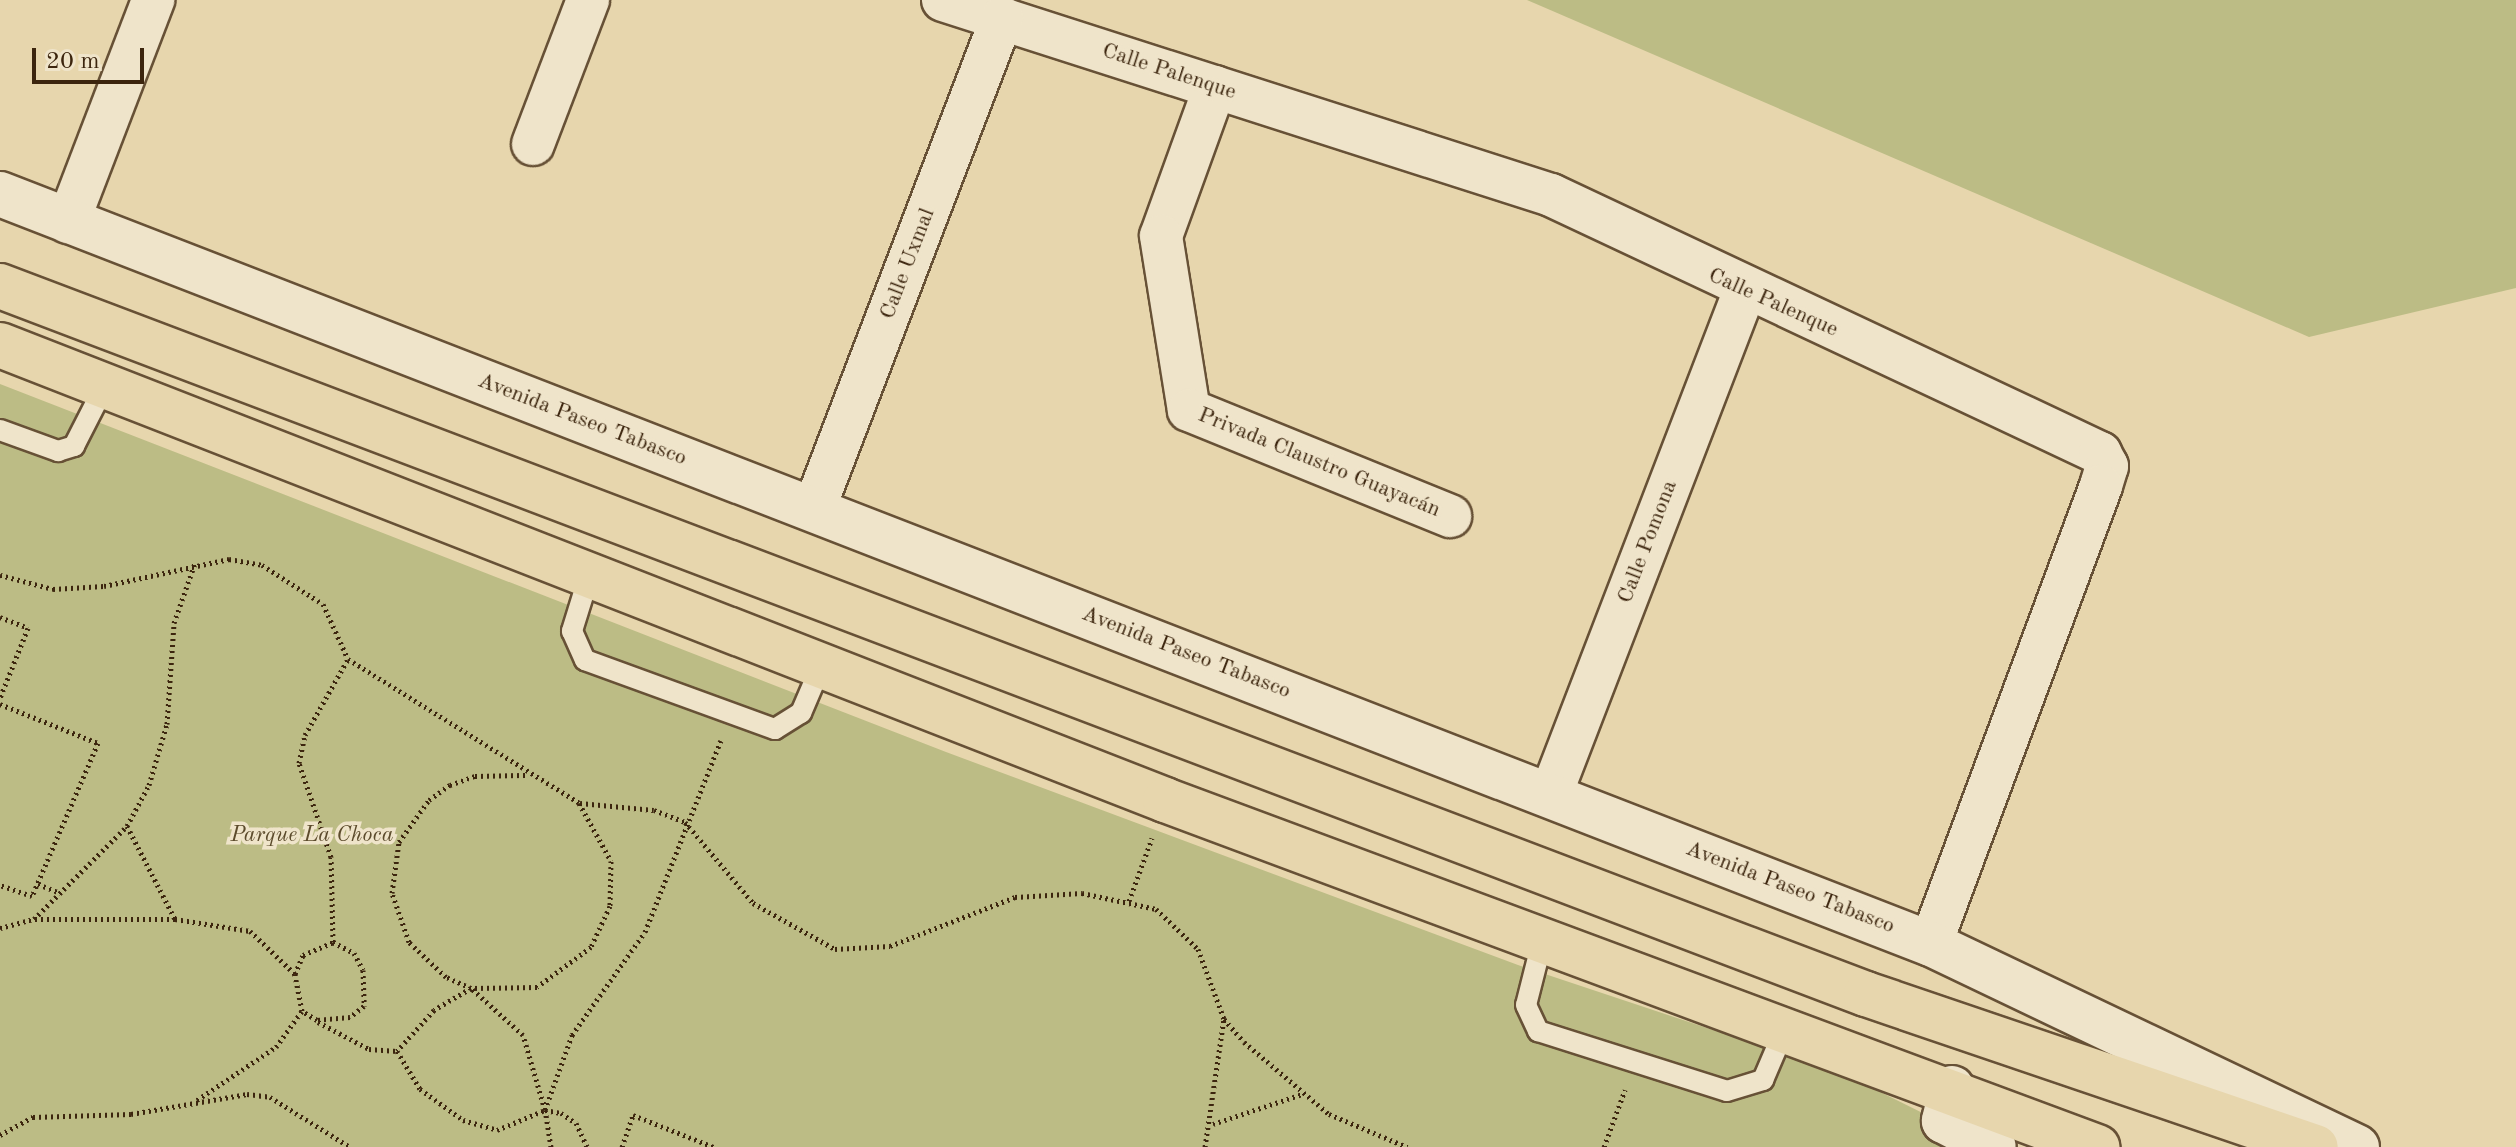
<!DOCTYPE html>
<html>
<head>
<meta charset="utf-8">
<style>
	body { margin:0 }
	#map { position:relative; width:2516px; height:1147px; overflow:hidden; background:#e7d6ad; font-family:"Old Standard TT",serif }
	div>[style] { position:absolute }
	.green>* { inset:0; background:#bcbc85 }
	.path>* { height:5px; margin-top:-2.5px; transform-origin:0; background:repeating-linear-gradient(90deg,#3c250e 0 2px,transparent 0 6px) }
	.roads { filter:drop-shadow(2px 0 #675136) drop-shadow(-2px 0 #675136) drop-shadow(0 2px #675136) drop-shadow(0 -2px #675136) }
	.lane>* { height:20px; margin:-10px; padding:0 10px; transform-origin:10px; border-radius:10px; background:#efe4ca }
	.street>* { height:42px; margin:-21px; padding:0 21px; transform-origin:21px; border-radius:21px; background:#efe4ca }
	.secondary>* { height:44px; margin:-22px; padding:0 22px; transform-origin:22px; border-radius:22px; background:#efe4ca }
	.primary>* { height:44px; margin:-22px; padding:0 22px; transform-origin:22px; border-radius:22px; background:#e7d6ad }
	span { translate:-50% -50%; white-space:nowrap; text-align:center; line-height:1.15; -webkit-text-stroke:7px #efe4ca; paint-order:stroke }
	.street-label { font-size:22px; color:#3c250e }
	.park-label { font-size:22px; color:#5c4b2c; font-style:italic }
	.scale { position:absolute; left:32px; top:48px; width:112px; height:36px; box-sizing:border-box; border:4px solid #3c250e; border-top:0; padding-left:10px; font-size:24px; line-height:28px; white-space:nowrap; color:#3c250e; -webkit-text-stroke:6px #efe4ca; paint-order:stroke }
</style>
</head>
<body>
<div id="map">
	<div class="green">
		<i style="clip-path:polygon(1527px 0,2516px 0,2516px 288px,2309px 337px)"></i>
		<i style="clip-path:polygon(0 384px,946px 752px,1518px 965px,1842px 1073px,1965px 1134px,1969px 1147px,0 1147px)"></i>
	</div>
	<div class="path">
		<i style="left:0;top:575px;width:55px;rotate:14.8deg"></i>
		<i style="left:53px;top:589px;width:51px;rotate:-3.4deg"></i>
		<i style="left:104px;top:586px;width:128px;rotate:-12.2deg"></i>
		<i style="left:229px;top:559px;width:34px;rotate:10deg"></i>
		<i style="left:262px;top:565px;width:72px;rotate:32.6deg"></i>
		<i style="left:323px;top:604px;width:60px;rotate:65.6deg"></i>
		<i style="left:348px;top:659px;width:272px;rotate:31.9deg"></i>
		<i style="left:579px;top:803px;width:66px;rotate:61.1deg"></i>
		<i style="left:611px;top:861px;width:45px;rotate:91.3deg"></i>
		<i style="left:610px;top:906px;width:45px;rotate:114.9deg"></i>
		<i style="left:591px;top:947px;width:67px;rotate:143.5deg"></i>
		<i style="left:537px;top:987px;width:66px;rotate:179.1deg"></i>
		<i style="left:471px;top:988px;width:27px;rotate:-156deg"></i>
		<i style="left:446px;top:977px;width:51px;rotate:-136.6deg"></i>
		<i style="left:409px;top:942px;width:52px;rotate:-109.1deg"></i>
		<i style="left:392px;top:893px;width:51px;rotate:-82.2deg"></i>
		<i style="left:399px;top:842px;width:52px;rotate:-54.5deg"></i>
		<i style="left:429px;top:800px;width:26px;rotate:-36deg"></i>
		<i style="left:450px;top:785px;width:27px;rotate:-20deg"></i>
		<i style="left:475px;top:776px;width:51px;rotate:-1.1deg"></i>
		<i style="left:0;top:617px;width:30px;rotate:21deg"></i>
		<i style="left:28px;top:628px;width:75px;rotate:111.8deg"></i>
		<i style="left:0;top:704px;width:105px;rotate:21.7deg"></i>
		<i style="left:98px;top:743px;width:167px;rotate:113.3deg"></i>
		<i style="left:32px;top:896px;width:34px;rotate:-161deg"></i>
		<i style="left:580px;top:803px;width:74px;rotate:5.4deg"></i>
		<i style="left:654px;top:810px;width:33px;rotate:21deg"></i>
		<i style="left:685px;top:822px;width:106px;rotate:50deg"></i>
		<i style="left:753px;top:903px;width:94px;rotate:29.3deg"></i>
		<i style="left:835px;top:949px;width:55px;rotate:-3.1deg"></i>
		<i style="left:890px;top:946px;width:134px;rotate:-21.4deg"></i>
		<i style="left:1015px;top:897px;width:67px;rotate:-3.4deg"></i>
		<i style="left:1082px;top:893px;width:76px;rotate:12.2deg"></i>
		<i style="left:1156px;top:909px;width:58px;rotate:43.6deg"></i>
		<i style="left:1198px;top:949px;width:75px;rotate:69.6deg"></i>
		<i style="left:1224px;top:1019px;width:30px;rotate:49deg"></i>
		<i style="left:1244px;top:1042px;width:111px;rotate:40.3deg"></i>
		<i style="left:1329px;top:1114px;width:85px;rotate:22.9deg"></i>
		<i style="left:127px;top:826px;width:105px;rotate:62.7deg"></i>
		<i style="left:175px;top:919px;width:76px;rotate:9.1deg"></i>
		<i style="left:250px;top:931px;width:62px;rotate:43.7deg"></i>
		<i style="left:295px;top:974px;width:21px;rotate:-67deg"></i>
		<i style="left:303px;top:955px;width:33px;rotate:-23deg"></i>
		<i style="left:333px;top:942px;width:24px;rotate:28deg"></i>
		<i style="left:354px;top:953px;width:19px;rotate:62deg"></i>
		<i style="left:363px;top:970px;width:36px;rotate:88deg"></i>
		<i style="left:364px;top:1006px;width:18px;rotate:142deg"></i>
		<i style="left:350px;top:1017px;width:33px;rotate:175deg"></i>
		<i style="left:317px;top:1020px;width:17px;rotate:-149deg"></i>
		<i style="left:302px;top:1011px;width:38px;rotate:-101deg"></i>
		<i style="left:38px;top:884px;width:24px;rotate:22deg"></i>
		<i style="left:1129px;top:901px;width:67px;rotate:-69.9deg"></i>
		<i style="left:35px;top:919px;width:140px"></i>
		<i style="left:0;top:928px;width:35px;rotate:-15deg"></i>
		<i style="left:34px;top:919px;width:132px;rotate:-45deg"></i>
		<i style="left:127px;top:826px;width:47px;rotate:-61.8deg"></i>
		<i style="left:149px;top:785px;width:64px;rotate:-73.6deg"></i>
		<i style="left:167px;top:724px;width:101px;rotate:-86deg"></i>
		<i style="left:174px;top:623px;width:64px;rotate:-70.7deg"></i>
		<i style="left:333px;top:942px;width:85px;rotate:-91.3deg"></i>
		<i style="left:331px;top:857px;width:99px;rotate:-108.8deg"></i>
		<i style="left:299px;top:763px;width:29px;rotate:-78deg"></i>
		<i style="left:305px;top:735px;width:87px;rotate:-60.5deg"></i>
		<i style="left:318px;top:1022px;width:58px;rotate:27.9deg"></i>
		<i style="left:369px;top:1049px;width:28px;rotate:4deg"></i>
		<i style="left:197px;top:1100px;width:95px;rotate:-33.9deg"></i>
		<i style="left:276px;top:1047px;width:44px;rotate:-54.2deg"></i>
		<i style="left:545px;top:1110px;width:78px;rotate:-106.3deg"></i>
		<i style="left:523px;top:1035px;width:70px;rotate:-137.9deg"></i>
		<i style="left:471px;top:988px;width:43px;rotate:149.3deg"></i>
		<i style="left:434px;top:1010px;width:55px;rotate:132.1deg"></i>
		<i style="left:397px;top:1051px;width:44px;rotate:58.8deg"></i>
		<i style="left:420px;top:1089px;width:53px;rotate:35.8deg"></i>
		<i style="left:463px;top:1120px;width:35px;rotate:16deg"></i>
		<i style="left:497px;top:1130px;width:52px;rotate:-22.6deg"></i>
		<i style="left:545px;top:1110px;width:16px;rotate:11deg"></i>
		<i style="left:561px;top:1113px;width:18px;rotate:34deg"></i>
		<i style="left:576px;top:1123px;width:26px;rotate:65deg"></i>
		<i style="left:1213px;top:1124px;width:94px;rotate:-18.6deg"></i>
		<i style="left:0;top:1135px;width:38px;rotate:-29deg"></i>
		<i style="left:33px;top:1117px;width:98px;rotate:-1.8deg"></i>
		<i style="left:131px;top:1114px;width:118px;rotate:-9.8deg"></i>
		<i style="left:247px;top:1094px;width:23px;rotate:7deg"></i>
		<i style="left:270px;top:1097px;width:94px;rotate:32deg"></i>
		<i style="left:551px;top:1147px;width:37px;rotate:-99deg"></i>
		<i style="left:545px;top:1110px;width:80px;rotate:-70.2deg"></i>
		<i style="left:572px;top:1035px;width:126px;rotate:-54.7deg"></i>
		<i style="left:645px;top:932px;width:206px;rotate:-68.4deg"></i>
		<i style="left:622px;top:1147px;width:34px;rotate:-71deg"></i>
		<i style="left:633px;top:1115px;width:87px;rotate:21.6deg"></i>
		<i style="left:1205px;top:1147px;width:129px;rotate:-81.6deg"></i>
		<i style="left:1604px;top:1147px;width:61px;rotate:-69.8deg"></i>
	</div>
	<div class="roads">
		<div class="lane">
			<i style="left:0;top:430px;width:62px;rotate:19.9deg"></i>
			<i style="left:58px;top:451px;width:17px;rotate:-17deg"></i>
			<i style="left:74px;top:446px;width:66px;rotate:-63deg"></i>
			<i style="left:589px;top:576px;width:58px;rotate:107.2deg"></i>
			<i style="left:572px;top:631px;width:32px;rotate:66deg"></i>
			<i style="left:585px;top:660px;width:202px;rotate:20deg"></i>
			<i style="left:775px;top:729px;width:31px;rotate:-32deg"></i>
			<i style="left:801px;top:713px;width:51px;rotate:-66.9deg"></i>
			<i style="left:1543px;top:938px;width:69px;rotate:104.2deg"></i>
			<i style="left:1526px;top:1005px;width:29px;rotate:65deg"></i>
			<i style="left:1538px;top:1031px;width:198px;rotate:17.6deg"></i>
			<i style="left:1727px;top:1091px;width:38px;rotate:-17deg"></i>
			<i style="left:1763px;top:1080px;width:59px;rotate:-66.9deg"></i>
		</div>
		<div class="street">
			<i style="left:943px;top:0;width:639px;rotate:17.78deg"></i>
			<i style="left:1551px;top:195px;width:607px;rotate:25.17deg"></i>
			<i style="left:2100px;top:453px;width:15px;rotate:62deg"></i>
			<i style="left:2107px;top:466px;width:21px;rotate:107deg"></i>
			<i style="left:2101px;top:486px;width:489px;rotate:110.4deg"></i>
			<i style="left:1215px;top:87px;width:158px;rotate:109.9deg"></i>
			<i style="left:1161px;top:236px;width:176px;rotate:80.9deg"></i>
			<i style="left:1189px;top:410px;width:282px;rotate:22.1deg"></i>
			<i style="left:533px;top:144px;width:154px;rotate:-69.1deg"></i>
			<i style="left:68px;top:222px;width:238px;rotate:-69deg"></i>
			<i style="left:814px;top:509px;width:526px;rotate:-69.05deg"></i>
			<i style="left:1551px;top:794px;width:540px;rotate:-68.95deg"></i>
		</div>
		<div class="secondary">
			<i style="left:0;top:194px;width:2072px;rotate:21.23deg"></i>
			<i style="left:1931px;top:944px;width:472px;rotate:25.5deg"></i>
			<i style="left:1952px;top:1088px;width:34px;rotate:104deg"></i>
			<i style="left:1944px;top:1121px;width:56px;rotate:27.5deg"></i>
		</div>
		<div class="primary">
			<i style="left:0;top:286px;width:1996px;rotate:20.78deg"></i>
			<i style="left:1866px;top:994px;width:475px;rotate:18.8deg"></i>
			<i style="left:0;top:345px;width:1251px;rotate:21.33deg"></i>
			<i style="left:1165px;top:800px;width:995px;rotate:20.42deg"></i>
		</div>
	</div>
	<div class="street-label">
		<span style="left:1169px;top:72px;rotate:18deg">Calle Palenque</span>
		<span style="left:908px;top:264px;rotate:-69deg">Calle Uxmal</span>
		<span style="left:1773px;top:303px;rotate:24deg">Calle Palenque</span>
		<span style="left:582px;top:420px;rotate:21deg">Avenida Paseo Tabasco</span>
		<span style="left:1319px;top:463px;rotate:22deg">Privada Claustro Guayacán</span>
		<span style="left:1648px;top:542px;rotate:-69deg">Calle Pomona</span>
		<span style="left:1186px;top:653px;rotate:21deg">Avenida Paseo Tabasco</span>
		<span style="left:1790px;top:888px;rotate:21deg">Avenida Paseo Tabasco</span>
	</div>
	<div class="park-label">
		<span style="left:312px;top:836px">Parque La Choca</span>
	</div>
	<div class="scale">20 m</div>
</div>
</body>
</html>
